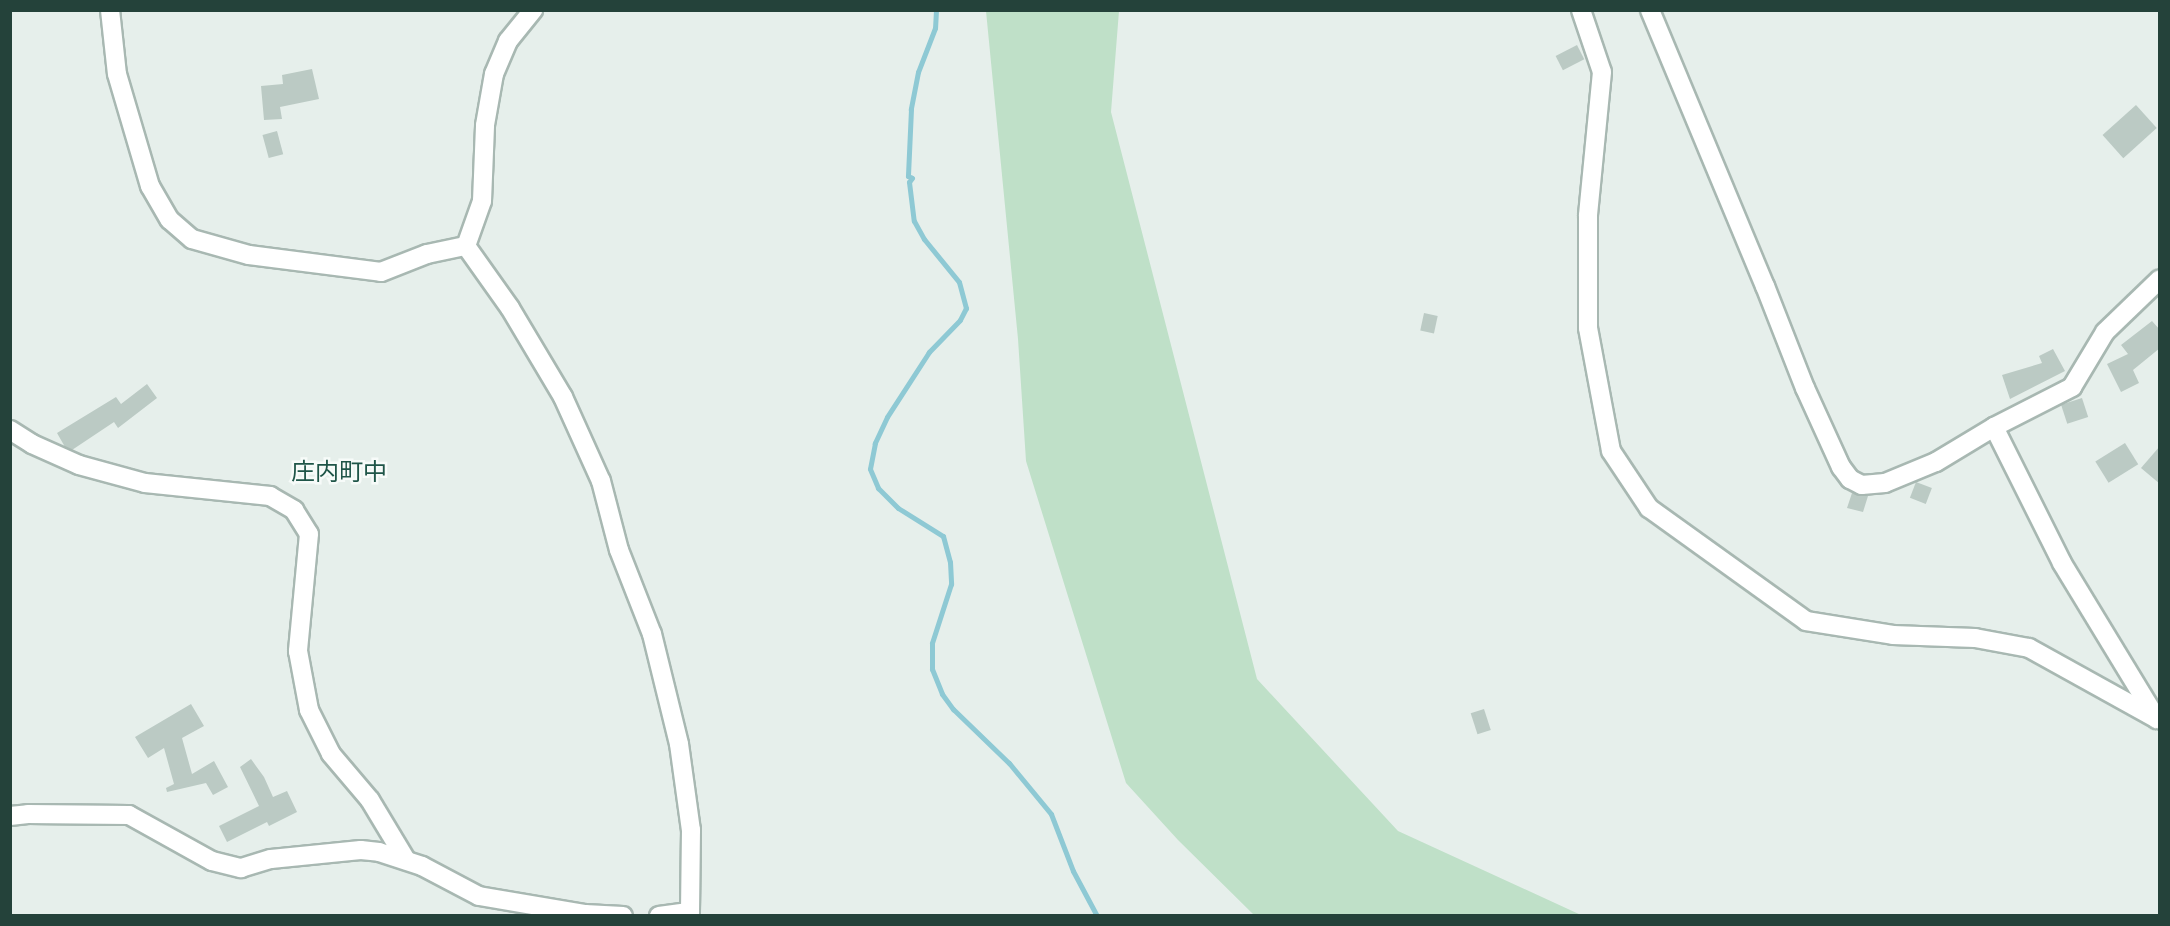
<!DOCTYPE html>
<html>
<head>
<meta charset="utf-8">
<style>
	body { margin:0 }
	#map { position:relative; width:2170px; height:926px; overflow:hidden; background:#e6efeb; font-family:"DejaVu Sans","Noto Sans JP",sans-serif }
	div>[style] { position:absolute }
	.green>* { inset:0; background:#bfe0c8 }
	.stream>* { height:5px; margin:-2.5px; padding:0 2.5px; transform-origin:2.5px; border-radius:2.5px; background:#8ec9d4 }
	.building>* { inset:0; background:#bbcac4; transform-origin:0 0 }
	.roads { filter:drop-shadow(2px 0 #a8b8b2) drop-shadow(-2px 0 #a8b8b2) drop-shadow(0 2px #a8b8b2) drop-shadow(0 -2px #a8b8b2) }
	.minor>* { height:18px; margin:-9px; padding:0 9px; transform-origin:9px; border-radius:9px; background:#fff }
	span { translate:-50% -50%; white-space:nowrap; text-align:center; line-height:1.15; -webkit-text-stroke:5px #f7fbf9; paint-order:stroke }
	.quarter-label { font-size:24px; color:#1f5548 }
	.frame { position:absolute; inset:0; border:12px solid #24423a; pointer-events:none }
</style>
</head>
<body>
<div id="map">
	<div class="green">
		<i style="clip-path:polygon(986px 11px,1119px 11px,1111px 112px,1257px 679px,1398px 831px,1581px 915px,1254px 915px,1178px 840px,1126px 783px,1026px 461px,1018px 339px)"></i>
	</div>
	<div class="stream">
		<i style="left:936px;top:10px;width:18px;rotate:93deg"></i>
		<i style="left:935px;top:28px;width:47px;rotate:111.1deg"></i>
		<i style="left:918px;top:72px;width:38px;rotate:101deg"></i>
		<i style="left:911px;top:109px;width:67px;rotate:92.6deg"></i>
		<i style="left:908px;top:176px;width:4px;rotate:27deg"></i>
		<i style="left:912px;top:178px;width:5px;rotate:127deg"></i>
		<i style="left:909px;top:182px;width:39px;rotate:83deg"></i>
		<i style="left:914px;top:221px;width:21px;rotate:61deg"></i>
		<i style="left:924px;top:239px;width:55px;rotate:50.9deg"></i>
		<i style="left:959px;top:282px;width:27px;rotate:75deg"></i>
		<i style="left:966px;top:308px;width:13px;rotate:117deg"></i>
		<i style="left:960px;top:320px;width:45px;rotate:134.1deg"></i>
		<i style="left:929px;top:352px;width:77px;rotate:122.9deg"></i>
		<i style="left:887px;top:417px;width:29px;rotate:115deg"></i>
		<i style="left:875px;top:443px;width:26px;rotate:101deg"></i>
		<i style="left:870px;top:469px;width:21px;rotate:67deg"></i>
		<i style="left:878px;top:488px;width:28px;rotate:45deg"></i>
		<i style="left:898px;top:508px;width:53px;rotate:31.9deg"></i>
		<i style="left:943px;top:536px;width:27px;rotate:75deg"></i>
		<i style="left:950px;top:562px;width:22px;rotate:87deg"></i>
		<i style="left:951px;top:584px;width:62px;rotate:107.9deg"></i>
		<i style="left:932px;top:643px;width:26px;rotate:90deg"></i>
		<i style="left:932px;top:669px;width:27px;rotate:68deg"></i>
		<i style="left:942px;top:694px;width:19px;rotate:54deg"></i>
		<i style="left:953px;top:709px;width:78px;rotate:44deg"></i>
		<i style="left:1009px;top:763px;width:66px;rotate:50.5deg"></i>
		<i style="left:1051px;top:814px;width:61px;rotate:68.9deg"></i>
		<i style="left:1073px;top:871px;width:51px;rotate:61.9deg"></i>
	</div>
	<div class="building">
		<i style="left:1577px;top:45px;width:16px;height:24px;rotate:63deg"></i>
		<i style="clip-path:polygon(312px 69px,319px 99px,280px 107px,282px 119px,264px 120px,261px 86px,283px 84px,282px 75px)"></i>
		<i style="left:2136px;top:105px;width:31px;height:45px;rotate:48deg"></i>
		<i style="left:277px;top:131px;width:24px;height:15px;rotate:75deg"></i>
		<i style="left:1424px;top:313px;width:14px;height:18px;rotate:12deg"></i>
		<i style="clip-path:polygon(2152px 321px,2160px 330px,2160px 348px,2133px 370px,2139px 383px,2121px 392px,2107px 364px,2128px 354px,2121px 345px)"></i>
		<i style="clip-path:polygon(2053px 349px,2065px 371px,2010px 399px,2002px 375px,2042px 363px,2039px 356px)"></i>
		<i style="clip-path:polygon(147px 384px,157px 398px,118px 428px,114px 422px,72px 450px,65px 447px,57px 433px,116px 397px,121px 404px)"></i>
		<i style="left:2082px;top:398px;width:20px;height:22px;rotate:72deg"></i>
		<i style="left:2125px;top:443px;width:25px;height:35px;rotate:58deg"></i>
		<i style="clip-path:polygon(2160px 446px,2160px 484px,2141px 468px)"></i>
		<i style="left:1916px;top:482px;width:17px;height:17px;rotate:21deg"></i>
		<i style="clip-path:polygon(1852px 493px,1868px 496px,1863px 512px,1847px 508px)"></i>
		<i style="clip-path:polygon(191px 704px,204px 726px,182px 738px,192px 774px,214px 761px,228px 787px,213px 795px,206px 783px,167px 792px,166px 788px,174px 784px,164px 748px,148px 758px,135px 737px)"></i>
		<i style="left:1484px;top:709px;width:22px;height:14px;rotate:72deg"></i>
		<i style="clip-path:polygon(251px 759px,264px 777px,273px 797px,287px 791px,297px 812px,269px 826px,267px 822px,227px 842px,219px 826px,259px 806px,240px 767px)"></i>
	</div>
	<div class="roads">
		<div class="minor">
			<i style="left:110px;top:10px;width:64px;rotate:83.8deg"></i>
			<i style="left:117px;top:74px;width:117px;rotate:73.6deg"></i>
			<i style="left:150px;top:186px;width:39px;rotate:60deg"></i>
			<i style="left:170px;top:220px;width:29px;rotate:41deg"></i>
			<i style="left:192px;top:239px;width:59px;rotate:15.7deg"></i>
			<i style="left:249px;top:255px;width:133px;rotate:7.3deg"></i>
			<i style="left:381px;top:272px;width:49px;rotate:-21.4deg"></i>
			<i style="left:427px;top:254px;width:40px;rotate:-12deg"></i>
			<i style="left:1581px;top:10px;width:65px;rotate:71.3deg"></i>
			<i style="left:1602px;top:72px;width:145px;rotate:95.6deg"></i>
			<i style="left:1588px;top:216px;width:112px;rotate:90deg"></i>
			<i style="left:1588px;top:328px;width:125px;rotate:79.4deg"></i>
			<i style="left:1611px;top:451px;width:69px;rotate:56.3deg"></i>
			<i style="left:1649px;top:508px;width:193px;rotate:35.7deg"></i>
			<i style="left:1806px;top:621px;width:88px;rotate:9.1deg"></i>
			<i style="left:1893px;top:635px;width:82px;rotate:2.1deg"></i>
			<i style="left:1975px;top:638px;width:55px;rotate:10.5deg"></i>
			<i style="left:2029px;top:648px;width:146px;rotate:29deg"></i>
			<i style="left:1650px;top:10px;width:299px;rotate:67.4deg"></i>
			<i style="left:1765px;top:286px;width:110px;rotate:68.6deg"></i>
			<i style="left:1805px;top:388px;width:87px;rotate:65.5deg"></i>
			<i style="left:1841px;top:467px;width:15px;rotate:53deg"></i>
			<i style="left:1850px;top:479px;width:13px;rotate:27deg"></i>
			<i style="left:1862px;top:485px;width:23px;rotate:-5deg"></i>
			<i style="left:1885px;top:483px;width:55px;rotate:-22.4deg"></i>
			<i style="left:1936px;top:462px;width:68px;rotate:-31.1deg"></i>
			<i style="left:1994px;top:427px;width:88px;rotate:-27.1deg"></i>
			<i style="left:2072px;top:387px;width:64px;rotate:-59deg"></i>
			<i style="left:2105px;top:332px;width:76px;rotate:-43.9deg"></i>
			<i style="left:466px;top:246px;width:76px;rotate:54.6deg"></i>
			<i style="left:510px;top:308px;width:104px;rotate:59.2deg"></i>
			<i style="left:563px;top:397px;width:92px;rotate:65.7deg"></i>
			<i style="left:601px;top:481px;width:71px;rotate:75.4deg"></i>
			<i style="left:619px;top:550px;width:90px;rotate:68.6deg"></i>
			<i style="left:652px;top:634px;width:113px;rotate:76.2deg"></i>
			<i style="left:679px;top:744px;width:87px;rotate:82.1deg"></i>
			<i style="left:691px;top:830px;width:86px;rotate:90.7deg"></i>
			<i style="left:466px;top:246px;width:48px;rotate:-70.4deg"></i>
			<i style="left:482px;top:201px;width:76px;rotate:-87.7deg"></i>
			<i style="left:485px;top:125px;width:52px;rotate:-80deg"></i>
			<i style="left:494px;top:74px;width:36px;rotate:-67deg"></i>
			<i style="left:508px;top:41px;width:40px;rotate:-51deg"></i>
			<i style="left:1994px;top:427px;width:152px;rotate:63.4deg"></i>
			<i style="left:2062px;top:563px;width:183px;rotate:58.7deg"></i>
			<i style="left:10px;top:430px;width:26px;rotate:32deg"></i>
			<i style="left:32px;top:444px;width:51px;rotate:24.1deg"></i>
			<i style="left:79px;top:465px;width:68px;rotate:15.3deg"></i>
			<i style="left:145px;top:483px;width:126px;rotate:5.9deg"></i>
			<i style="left:270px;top:496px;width:28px;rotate:30deg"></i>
			<i style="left:294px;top:510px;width:28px;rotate:58deg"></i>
			<i style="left:309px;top:534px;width:118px;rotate:95.4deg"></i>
			<i style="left:298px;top:651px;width:60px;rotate:79.4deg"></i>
			<i style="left:309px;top:710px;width:49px;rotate:63.4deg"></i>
			<i style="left:331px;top:754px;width:60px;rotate:49.7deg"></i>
			<i style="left:370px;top:800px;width:70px;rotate:59deg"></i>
			<i style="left:10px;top:816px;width:18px;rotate:-6deg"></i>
			<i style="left:28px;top:814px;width:101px;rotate:0.6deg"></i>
			<i style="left:129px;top:815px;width:95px;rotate:29deg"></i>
			<i style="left:212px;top:861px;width:30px;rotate:14deg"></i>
			<i style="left:241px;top:868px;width:31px;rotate:-17deg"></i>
			<i style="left:271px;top:859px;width:90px;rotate:-5.7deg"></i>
			<i style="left:361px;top:850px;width:18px;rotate:6deg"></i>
			<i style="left:379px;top:852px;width:45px;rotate:18deg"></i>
			<i style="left:422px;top:866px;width:64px;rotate:27.8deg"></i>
			<i style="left:479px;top:896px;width:108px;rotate:9.6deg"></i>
			<i style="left:585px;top:914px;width:38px;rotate:3deg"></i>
			<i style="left:659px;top:916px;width:30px;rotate:-8deg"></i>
		</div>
	</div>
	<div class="quarter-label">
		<span style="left:339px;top:473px">庄内町中</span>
	</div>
	<div class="frame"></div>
</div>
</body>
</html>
